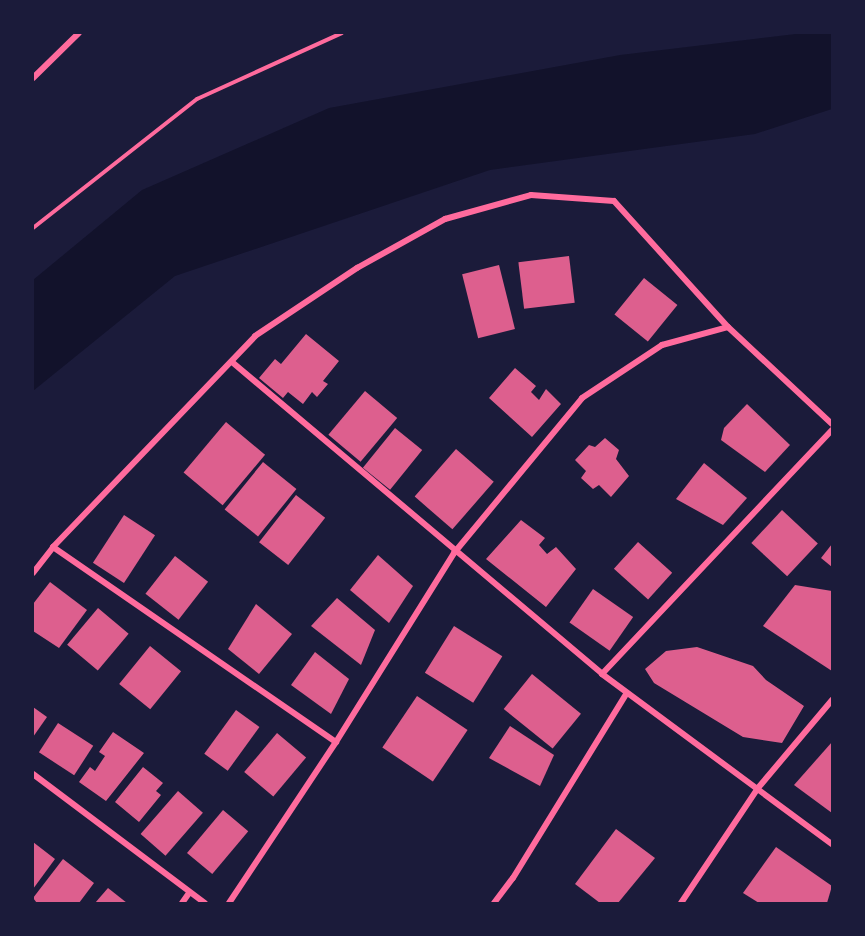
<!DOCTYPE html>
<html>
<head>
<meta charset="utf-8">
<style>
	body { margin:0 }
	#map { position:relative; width:865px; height:936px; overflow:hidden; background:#1b1b3a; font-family:"Sofia Sans Condensed",sans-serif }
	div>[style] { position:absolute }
	.water>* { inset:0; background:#12122b }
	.building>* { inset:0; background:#dd5f8e; transform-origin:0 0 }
	.path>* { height:4px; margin:-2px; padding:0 2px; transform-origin:2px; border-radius:2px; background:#ff6b9d }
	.minor>* { height:6px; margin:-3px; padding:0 3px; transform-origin:3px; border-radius:3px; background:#ff6b9d }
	span { translate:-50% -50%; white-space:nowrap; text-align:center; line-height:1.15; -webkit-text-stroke:5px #1b1b3a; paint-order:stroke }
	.frame { position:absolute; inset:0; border:34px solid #1b1b3a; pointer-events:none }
</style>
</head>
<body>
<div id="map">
	<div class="water">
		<i style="clip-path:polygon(804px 33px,832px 33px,832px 109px,755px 134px,490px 170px,175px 276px,33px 391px,33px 280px,142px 190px,329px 108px,620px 55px)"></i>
	</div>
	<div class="building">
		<i style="left:569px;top:256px;width:47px;height:51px;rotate:83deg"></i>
		<i style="left:499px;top:265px;width:66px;height:38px;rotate:76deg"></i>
		<i style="left:644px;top:278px;width:43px;height:47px;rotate:39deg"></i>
		<i style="clip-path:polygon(306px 334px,339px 361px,323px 381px,328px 384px,317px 397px,312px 392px,303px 404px,288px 392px,283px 398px,259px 378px,275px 359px,281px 364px)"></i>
		<i style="clip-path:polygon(515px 368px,536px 386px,531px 392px,539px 400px,546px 389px,561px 404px,532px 437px,489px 398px)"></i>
		<i style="left:365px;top:391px;width:42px;height:57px;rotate:40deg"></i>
		<i style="clip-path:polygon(747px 404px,790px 445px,765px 472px,721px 440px,724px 428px)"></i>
		<i style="left:226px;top:422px;width:51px;height:66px;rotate:40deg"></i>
		<i style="left:395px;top:428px;width:35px;height:51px;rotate:39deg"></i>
		<i style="clip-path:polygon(605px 438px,619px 450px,616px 459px,629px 476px,611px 497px,599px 485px,593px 489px,581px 478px,586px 471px,575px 460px,589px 445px,595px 447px)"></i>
		<i style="left:456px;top:449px;width:50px;height:63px;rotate:41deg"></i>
		<i style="left:263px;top:462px;width:43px;height:61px;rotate:39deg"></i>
		<i style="clip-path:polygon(704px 463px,747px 498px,723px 525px,676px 499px)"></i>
		<i style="left:296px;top:495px;width:37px;height:60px;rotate:38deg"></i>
		<i style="left:782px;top:510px;width:49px;height:45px;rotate:43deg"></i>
		<i style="left:124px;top:515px;width:37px;height:57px;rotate:33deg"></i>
		<i style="clip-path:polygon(521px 520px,545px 538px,539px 545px,547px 554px,556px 547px,576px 569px,546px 607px,486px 559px)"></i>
		<i style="left:638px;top:542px;width:46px;height:36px;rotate:42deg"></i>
		<i style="clip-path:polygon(832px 544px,832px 567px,821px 558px)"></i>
		<i style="clip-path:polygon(378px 555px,413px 586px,389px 623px,350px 590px)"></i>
		<i style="left:175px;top:556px;width:42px;height:48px;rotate:38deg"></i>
		<i style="clip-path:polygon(50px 582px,87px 610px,59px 648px,33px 631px,33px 604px)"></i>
		<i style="clip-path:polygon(795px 585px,832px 591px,832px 671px,763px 626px)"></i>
		<i style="left:593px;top:589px;width:49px;height:41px;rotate:35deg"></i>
		<i style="clip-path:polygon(337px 598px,375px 630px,361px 665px,311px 626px)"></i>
		<i style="clip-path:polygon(256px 604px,292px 634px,259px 674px,228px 649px)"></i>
		<i style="left:98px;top:608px;width:40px;height:48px;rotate:40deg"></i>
		<i style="left:454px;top:626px;width:57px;height:55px;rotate:32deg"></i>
		<i style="left:150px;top:646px;width:40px;height:49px;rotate:39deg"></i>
		<i style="clip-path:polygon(697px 647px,753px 666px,766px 680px,804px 706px,782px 743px,743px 737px,654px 683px,645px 669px,666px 651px)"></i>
		<i style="clip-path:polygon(315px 652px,349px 679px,331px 714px,291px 685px)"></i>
		<i style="left:532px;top:674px;width:63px;height:45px;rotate:39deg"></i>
		<i style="left:417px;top:696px;width:61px;height:62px;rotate:34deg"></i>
		<i style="clip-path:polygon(33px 707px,47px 717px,33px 737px)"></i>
		<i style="left:236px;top:710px;width:29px;height:54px;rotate:36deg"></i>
		<i style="left:58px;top:723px;width:42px;height:35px;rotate:33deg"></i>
		<i style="clip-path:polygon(510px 726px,554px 755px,540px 786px,489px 758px)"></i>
		<i style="clip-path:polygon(113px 732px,144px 753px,106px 801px,79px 782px,90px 767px,95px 771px,105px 756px,99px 752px)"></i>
		<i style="left:277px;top:733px;width:38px;height:51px;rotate:40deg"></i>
		<i style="clip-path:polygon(832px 742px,832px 813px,794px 785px)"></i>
		<i style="clip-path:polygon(143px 767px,163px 783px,156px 791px,161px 795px,139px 822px,115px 802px)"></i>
		<i style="left:178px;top:791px;width:33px;height:57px;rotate:41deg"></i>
		<i style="left:223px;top:810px;width:33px;height:56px;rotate:40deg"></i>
		<i style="clip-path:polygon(616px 829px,655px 858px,618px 903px,600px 903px,575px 884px)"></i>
		<i style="clip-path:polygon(33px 842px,55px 859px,33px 889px)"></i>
		<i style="clip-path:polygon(776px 847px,832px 886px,827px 903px,759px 903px,743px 893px)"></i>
		<i style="clip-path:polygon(63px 859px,94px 883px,79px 903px,37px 903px,33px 898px)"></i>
		<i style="clip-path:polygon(108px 888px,127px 903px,95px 903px)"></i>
	</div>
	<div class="path">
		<i style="left:33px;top:228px;width:209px;rotate:-38.2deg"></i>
		<i style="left:197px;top:99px;width:159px;rotate:-24.5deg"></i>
	</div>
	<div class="minor">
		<i style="left:33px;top:78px;width:64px;rotate:-44.4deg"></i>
		<i style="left:232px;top:362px;width:484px;rotate:40.1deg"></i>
		<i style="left:602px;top:674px;width:286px;rotate:36.5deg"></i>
		<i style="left:53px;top:547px;width:344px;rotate:34.6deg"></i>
		<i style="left:33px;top:573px;width:33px;rotate:-52deg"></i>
		<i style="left:53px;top:547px;width:292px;rotate:-46.2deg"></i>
		<i style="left:255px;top:336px;width:123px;rotate:-33.7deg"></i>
		<i style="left:357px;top:268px;width:101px;rotate:-29.1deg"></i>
		<i style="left:445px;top:219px;width:89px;rotate:-15.6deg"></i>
		<i style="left:531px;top:195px;width:83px;rotate:4.1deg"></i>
		<i style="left:614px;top:201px;width:170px;rotate:47.9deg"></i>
		<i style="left:728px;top:327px;width:142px;rotate:43deg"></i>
		<i style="left:602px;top:674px;width:335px;rotate:-46.7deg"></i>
		<i style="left:33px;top:774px;width:215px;rotate:36.9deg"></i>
		<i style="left:182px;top:903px;width:12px;rotate:-55deg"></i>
		<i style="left:229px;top:903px;width:193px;rotate:-56.4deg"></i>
		<i style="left:336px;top:742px;width:223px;rotate:-58deg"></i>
		<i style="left:454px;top:553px;width:201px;rotate:-50.4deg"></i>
		<i style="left:582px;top:398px;width:96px;rotate:-33.5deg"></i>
		<i style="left:662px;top:345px;width:68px;rotate:-15.3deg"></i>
		<i style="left:494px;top:903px;width:31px;rotate:-53deg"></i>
		<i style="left:513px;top:878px;width:217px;rotate:-58.4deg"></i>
		<i style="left:681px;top:903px;width:138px;rotate:-56.2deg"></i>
		<i style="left:758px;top:788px;width:115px;rotate:-49.9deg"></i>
	</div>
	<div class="frame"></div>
</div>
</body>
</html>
